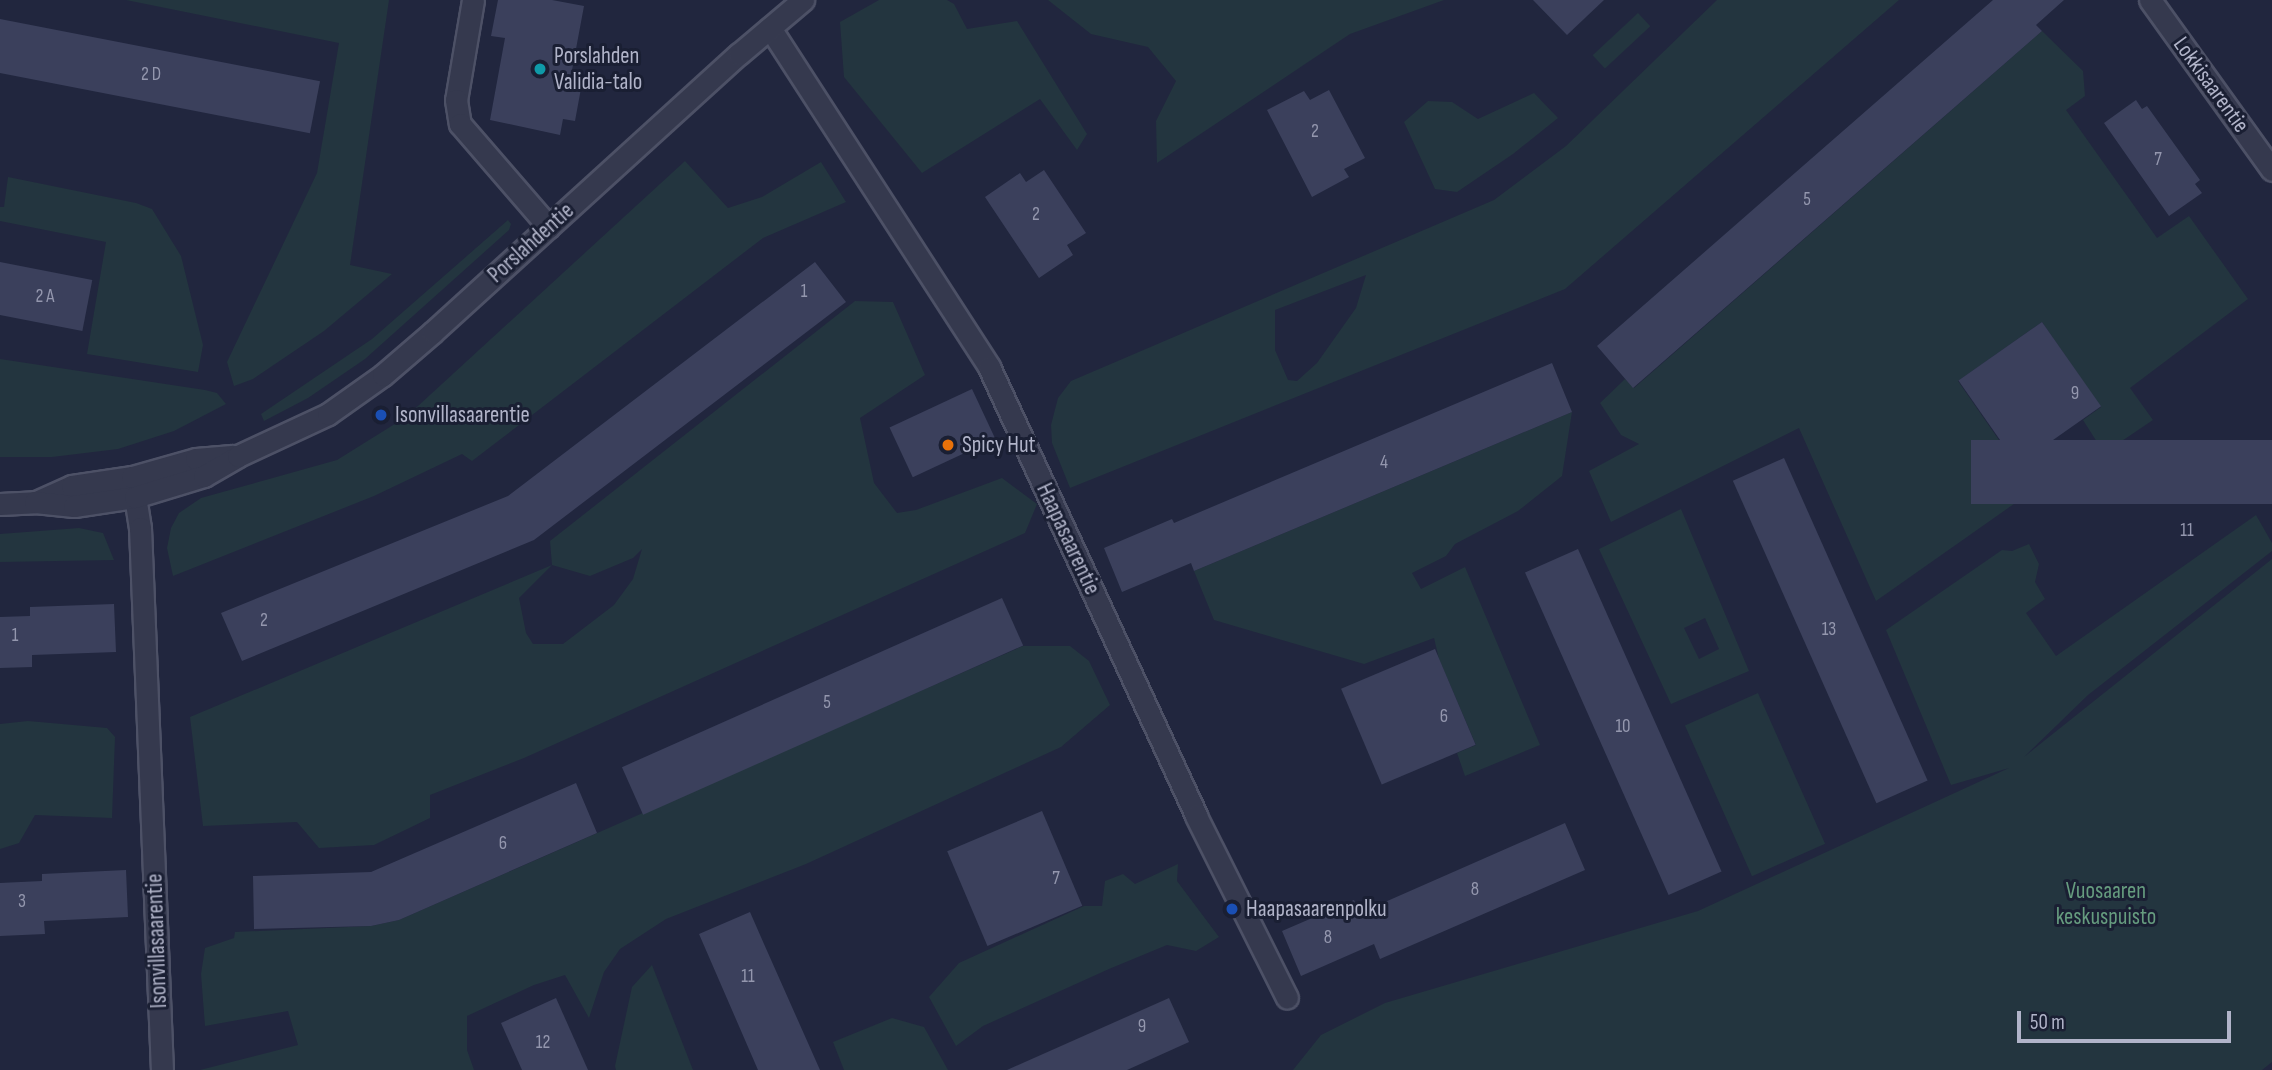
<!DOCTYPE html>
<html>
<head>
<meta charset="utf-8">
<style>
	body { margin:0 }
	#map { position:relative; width:2272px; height:1070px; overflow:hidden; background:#21263e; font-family:"Sofia Sans Condensed",sans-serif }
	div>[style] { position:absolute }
	.green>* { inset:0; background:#23353f; transform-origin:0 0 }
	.building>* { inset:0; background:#3b405c; transform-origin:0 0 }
	.roads { filter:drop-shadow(2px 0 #4d5166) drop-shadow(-2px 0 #4d5166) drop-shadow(0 2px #4d5166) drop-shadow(0 -2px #4d5166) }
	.minor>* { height:21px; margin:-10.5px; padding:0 10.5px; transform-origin:10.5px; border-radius:10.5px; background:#35394e }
	.dots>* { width:19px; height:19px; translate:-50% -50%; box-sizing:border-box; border:4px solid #1a1f33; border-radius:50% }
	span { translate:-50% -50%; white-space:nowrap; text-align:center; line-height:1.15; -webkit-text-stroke:6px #1a1f33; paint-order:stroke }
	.number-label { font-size:19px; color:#9497ae }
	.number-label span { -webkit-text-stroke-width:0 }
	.poi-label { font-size:23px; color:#b1b4c9 }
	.left { translate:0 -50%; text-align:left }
	.street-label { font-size:23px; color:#b1b4c9 }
	.park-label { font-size:23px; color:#669c7f }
	.scale { position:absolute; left:2017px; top:1011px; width:214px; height:32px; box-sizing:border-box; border:4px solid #b1b4c9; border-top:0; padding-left:9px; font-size:21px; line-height:24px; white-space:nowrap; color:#b1b4c9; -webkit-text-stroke:5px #1a1f33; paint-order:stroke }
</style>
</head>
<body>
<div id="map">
	<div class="green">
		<i style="clip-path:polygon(126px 0,389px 0,350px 265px,392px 274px,324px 331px,253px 379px,234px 386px,227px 362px,317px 173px,339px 43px)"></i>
		<i style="clip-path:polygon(879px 0,947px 0,954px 4px,967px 29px,1017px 21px,1087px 134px,1077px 150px,1040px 99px,922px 173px,844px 77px,840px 22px)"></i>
		<i style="clip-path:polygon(1048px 0,1444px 0,1350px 34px,1157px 163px,1156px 121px,1176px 81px,1148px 47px,1091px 34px)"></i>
		<i style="clip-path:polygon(evenodd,1717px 0,1899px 0,1565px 289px,1070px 488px,1052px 443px,1051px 425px,1058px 398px,1071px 381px,1494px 200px,1566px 146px,1717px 0,1366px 275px,1356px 308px,1317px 363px,1297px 381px,1288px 380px,1275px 350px,1275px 310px,1366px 275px)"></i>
		<i style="left:1638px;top:13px;width:18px;height:62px;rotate:47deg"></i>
		<i style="clip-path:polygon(2042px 31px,2083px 71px,2085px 96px,2066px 110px,2157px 238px,2189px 216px,2248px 299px,2130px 388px,2153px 420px,2104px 453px,2083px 420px,2101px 407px,2042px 322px,1958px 381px,2017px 466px,2033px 455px,2048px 480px,1876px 601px,1799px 428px,1611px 522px,1589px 471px,1639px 444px,1621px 435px,1600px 403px,1625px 379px,1634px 388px)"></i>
		<i style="clip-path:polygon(1534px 93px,1558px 118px,1513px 154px,1457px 192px,1435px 189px,1404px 122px,1428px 101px,1452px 102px,1478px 119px)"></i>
		<i style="clip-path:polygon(685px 161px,728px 208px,762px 197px,821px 162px,846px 202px,763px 238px,472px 461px,462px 454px,374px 496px,173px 576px,167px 548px,171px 528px,179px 513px,201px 498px,337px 460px,406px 417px)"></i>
		<i style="clip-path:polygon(8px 177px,136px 203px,152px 209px,181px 256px,203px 345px,198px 372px,87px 354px,106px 242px,0 221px,0 207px,4px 207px)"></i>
		<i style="clip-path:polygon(508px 220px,511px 224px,509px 230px,365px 359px,308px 398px,264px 421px,261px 414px,372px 339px)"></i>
		<i style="clip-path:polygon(evenodd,855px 301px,893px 302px,925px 375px,860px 418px,874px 483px,897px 513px,916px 510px,1002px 478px,1037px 504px,1025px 533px,524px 758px,430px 795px,430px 818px,374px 845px,319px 848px,297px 822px,203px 826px,190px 717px,552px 565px,550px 541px,855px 301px,642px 549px,633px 579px,614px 605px,563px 644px,533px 644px,526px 633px,519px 598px,552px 565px,590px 576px,633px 558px,642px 549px)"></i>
		<i style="clip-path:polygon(0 359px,205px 390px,217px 393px,226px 404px,174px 431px,118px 449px,52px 457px,0 457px)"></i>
		<i style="clip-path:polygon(1572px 412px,1562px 476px,1518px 511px,1455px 544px,1446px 556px,1412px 573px,1421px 589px,1465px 567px,1540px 745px,1465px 776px,1457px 753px,1476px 745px,1439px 659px,1434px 638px,1364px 664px,1214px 620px,1194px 571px)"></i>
		<i style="clip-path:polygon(evenodd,1681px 509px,1749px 671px,1671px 704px,1599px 549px,1681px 509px,1705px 618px,1719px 649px,1699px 659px,1684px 628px,1705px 618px)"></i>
		<i style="clip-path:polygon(2256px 515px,2272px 543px,2272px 551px,2088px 695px,2024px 757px,2272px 559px,2272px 1062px,2262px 1070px,1293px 1070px,1321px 1035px,1385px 1003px,1698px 911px,2009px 768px,1951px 785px,1886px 630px,2002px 550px,2012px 551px,2029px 544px,2039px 564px,2035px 582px,2045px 599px,2026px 613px,2056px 656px)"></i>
		<i style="clip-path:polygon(79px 528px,103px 533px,114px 560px,0 562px,0 534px)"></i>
		<i style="clip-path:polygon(1023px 646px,1070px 646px,1089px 661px,1110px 705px,1061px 747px,806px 864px,666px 919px,620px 949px,604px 972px,589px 1018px,565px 975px,534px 985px,467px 1016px,467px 1050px,474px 1070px,200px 1070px,298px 1045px,288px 1011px,205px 1026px,201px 974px,205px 948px,234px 938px,235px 932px,371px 926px,399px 920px)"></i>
		<i style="left:1758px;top:693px;width:165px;height:80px;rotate:66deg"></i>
		<i style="clip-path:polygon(28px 721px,107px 728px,115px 737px,112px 818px,35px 815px,19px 843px,0 849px,0 724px)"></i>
		<i style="clip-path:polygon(1178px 864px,1177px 881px,1219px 937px,1196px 951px,1167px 945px,1109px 969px,983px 1026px,956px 1046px,929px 997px,959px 963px,1084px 906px,1102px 906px,1105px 881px,1123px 874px,1135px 884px)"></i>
		<i style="clip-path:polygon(652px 965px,693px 1070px,616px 1070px,615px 1066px,632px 987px)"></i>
		<i style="clip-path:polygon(892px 1018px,924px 1027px,948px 1070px,844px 1070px,833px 1042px)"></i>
	</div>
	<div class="building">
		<i style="clip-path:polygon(498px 0,552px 0,584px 6px,570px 81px,582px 83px,575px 121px,563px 119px,560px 135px,490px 120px,505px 38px,491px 36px)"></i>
		<i style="clip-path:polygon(1533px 0,1604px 0,1567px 35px)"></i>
		<i style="clip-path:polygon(1993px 0,2064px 0,2036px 25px,2042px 31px,1633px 388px,1597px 346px)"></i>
		<i style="left:0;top:19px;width:326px;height:53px;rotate:11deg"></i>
		<i style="clip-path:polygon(1329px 90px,1365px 158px,1344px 169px,1349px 177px,1312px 197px,1267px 110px,1304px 91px,1310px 100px)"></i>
		<i style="clip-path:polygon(2136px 100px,2142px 109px,2147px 106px,2200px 180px,2195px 184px,2202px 193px,2169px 216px,2104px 123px)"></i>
		<i style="clip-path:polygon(1044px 170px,1086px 233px,1067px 245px,1073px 255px,1039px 278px,985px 197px,1020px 173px,1026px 182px)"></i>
		<i style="left:0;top:262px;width:94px;height:52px;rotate:11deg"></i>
		<i style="clip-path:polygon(815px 262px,846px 302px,534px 540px,242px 661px,221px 613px,508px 496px)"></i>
		<i style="left:2042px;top:322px;width:103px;height:102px;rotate:55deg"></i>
		<i style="clip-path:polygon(1552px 363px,1572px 412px,1194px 571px,1191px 563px,1122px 592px,1104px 548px,1172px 519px,1174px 523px)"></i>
		<i style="left:972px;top:389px;width:55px;height:91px;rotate:65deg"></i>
		<i style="left:2272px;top:440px;width:64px;height:301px;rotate:90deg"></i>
		<i style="left:1784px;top:458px;width:353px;height:56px;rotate:66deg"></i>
		<i style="left:1578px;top:549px;width:353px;height:58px;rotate:66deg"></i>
		<i style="left:1002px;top:598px;width:52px;height:416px;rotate:66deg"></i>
		<i style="clip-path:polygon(114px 604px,116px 652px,32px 655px,32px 667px,0 668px,0 617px,30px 616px,30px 607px)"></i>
		<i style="left:1435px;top:649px;width:104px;height:102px;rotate:67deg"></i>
		<i style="clip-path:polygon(576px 783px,597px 833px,399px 920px,371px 926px,254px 929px,253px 876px,371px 872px)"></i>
		<i style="left:1042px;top:811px;width:103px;height:103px;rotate:67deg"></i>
		<i style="clip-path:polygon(1565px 823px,1585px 870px,1380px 959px,1374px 944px,1301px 976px,1282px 931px,1354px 900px,1360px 913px)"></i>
		<i style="clip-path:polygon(126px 870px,128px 917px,44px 921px,45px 934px,0 936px,0 883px,42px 881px,42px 874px)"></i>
		<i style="clip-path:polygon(750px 912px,764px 944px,820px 1070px,758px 1070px,699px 934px)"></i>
		<i style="clip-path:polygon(556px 998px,588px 1070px,522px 1070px,501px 1023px)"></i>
		<i style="clip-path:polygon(1169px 998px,1189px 1042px,1127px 1070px,1007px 1070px)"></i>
	</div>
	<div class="roads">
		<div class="minor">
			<i style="left:473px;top:0;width:101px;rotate:99.6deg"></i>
			<i style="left:456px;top:100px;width:24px;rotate:81deg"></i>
			<i style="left:460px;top:124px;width:136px;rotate:49.2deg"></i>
			<i style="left:2150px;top:0;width:209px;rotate:54.3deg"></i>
			<i style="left:770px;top:28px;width:404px;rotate:57.1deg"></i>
			<i style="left:989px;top:367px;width:494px;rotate:65.2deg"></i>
			<i style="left:1196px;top:816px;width:203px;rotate:63.4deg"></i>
			<i style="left:132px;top:477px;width:52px;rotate:81.1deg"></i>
			<i style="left:140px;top:528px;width:542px;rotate:87.68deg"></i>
			<i style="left:36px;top:502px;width:39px;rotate:-24deg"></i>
			<i style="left:72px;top:486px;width:61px;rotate:-8.5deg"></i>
			<i style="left:132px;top:477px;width:66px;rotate:-15.7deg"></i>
			<i style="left:196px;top:459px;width:36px;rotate:-5deg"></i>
			<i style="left:0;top:504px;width:35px;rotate:-3deg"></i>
			<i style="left:35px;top:502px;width:39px;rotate:6deg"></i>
			<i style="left:74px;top:506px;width:62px;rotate:-8.4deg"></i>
			<i style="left:135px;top:497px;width:72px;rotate:-16.9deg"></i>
			<i style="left:204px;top:476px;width:39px;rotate:-30deg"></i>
			<i style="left:238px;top:456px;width:99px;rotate:-25deg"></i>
			<i style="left:328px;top:414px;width:67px;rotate:-35.3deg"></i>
			<i style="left:383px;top:375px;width:66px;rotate:-40.7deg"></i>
			<i style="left:433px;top:332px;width:413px;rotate:-42.3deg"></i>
			<i style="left:739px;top:54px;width:84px;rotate:-40.2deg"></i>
		</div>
	</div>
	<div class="dots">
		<i style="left:540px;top:69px;background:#0f9aa8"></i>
		<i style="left:381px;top:415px;background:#1a4fb4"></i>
		<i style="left:948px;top:445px;background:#e8710a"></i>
		<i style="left:1232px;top:909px;background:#1a4fb4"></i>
	</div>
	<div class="number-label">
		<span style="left:151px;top:75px">2 D</span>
		<span style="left:1315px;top:132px">2</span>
		<span style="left:2158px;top:160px">7</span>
		<span style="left:1807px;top:200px">5</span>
		<span style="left:1036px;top:215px">2</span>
		<span style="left:804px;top:292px">1</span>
		<span style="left:45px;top:297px">2 A</span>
		<span style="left:2075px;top:394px">9</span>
		<span style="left:1384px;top:463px">4</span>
		<span style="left:2187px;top:531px">11</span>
		<span style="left:264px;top:621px">2</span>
		<span style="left:1829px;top:630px">13</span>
		<span style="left:15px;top:636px">1</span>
		<span style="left:827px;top:703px">5</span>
		<span style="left:1444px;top:717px">6</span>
		<span style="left:1623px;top:727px">10</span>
		<span style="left:503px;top:844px">6</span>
		<span style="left:1056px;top:879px">7</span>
		<span style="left:1475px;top:890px">8</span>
		<span style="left:22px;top:902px">3</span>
		<span style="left:1328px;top:938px">8</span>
		<span style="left:748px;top:977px">11</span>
		<span style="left:1142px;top:1027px">9</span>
		<span style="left:543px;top:1043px">12</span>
	</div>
	<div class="poi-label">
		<span class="left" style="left:554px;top:69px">Porslahden<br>Validia-talo</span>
		<span class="left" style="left:395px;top:415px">Isonvillasaarentie</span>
		<span class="left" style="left:962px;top:445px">Spicy Hut</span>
		<span class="left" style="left:1246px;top:909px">Haapasaarenpolku</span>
	</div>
	<div class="street-label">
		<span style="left:2211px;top:85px;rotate:54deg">Lokkisaarentie</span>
		<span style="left:531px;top:243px;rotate:-42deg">Porslahdentie</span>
		<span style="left:1068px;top:539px;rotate:65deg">Haapasaarentie</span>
		<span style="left:157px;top:941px;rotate:-92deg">Isonvillasaarentie</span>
	</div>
	<div class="park-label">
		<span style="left:2106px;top:904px">Vuosaaren<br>keskuspuisto</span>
	</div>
	<div class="scale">50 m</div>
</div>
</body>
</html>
